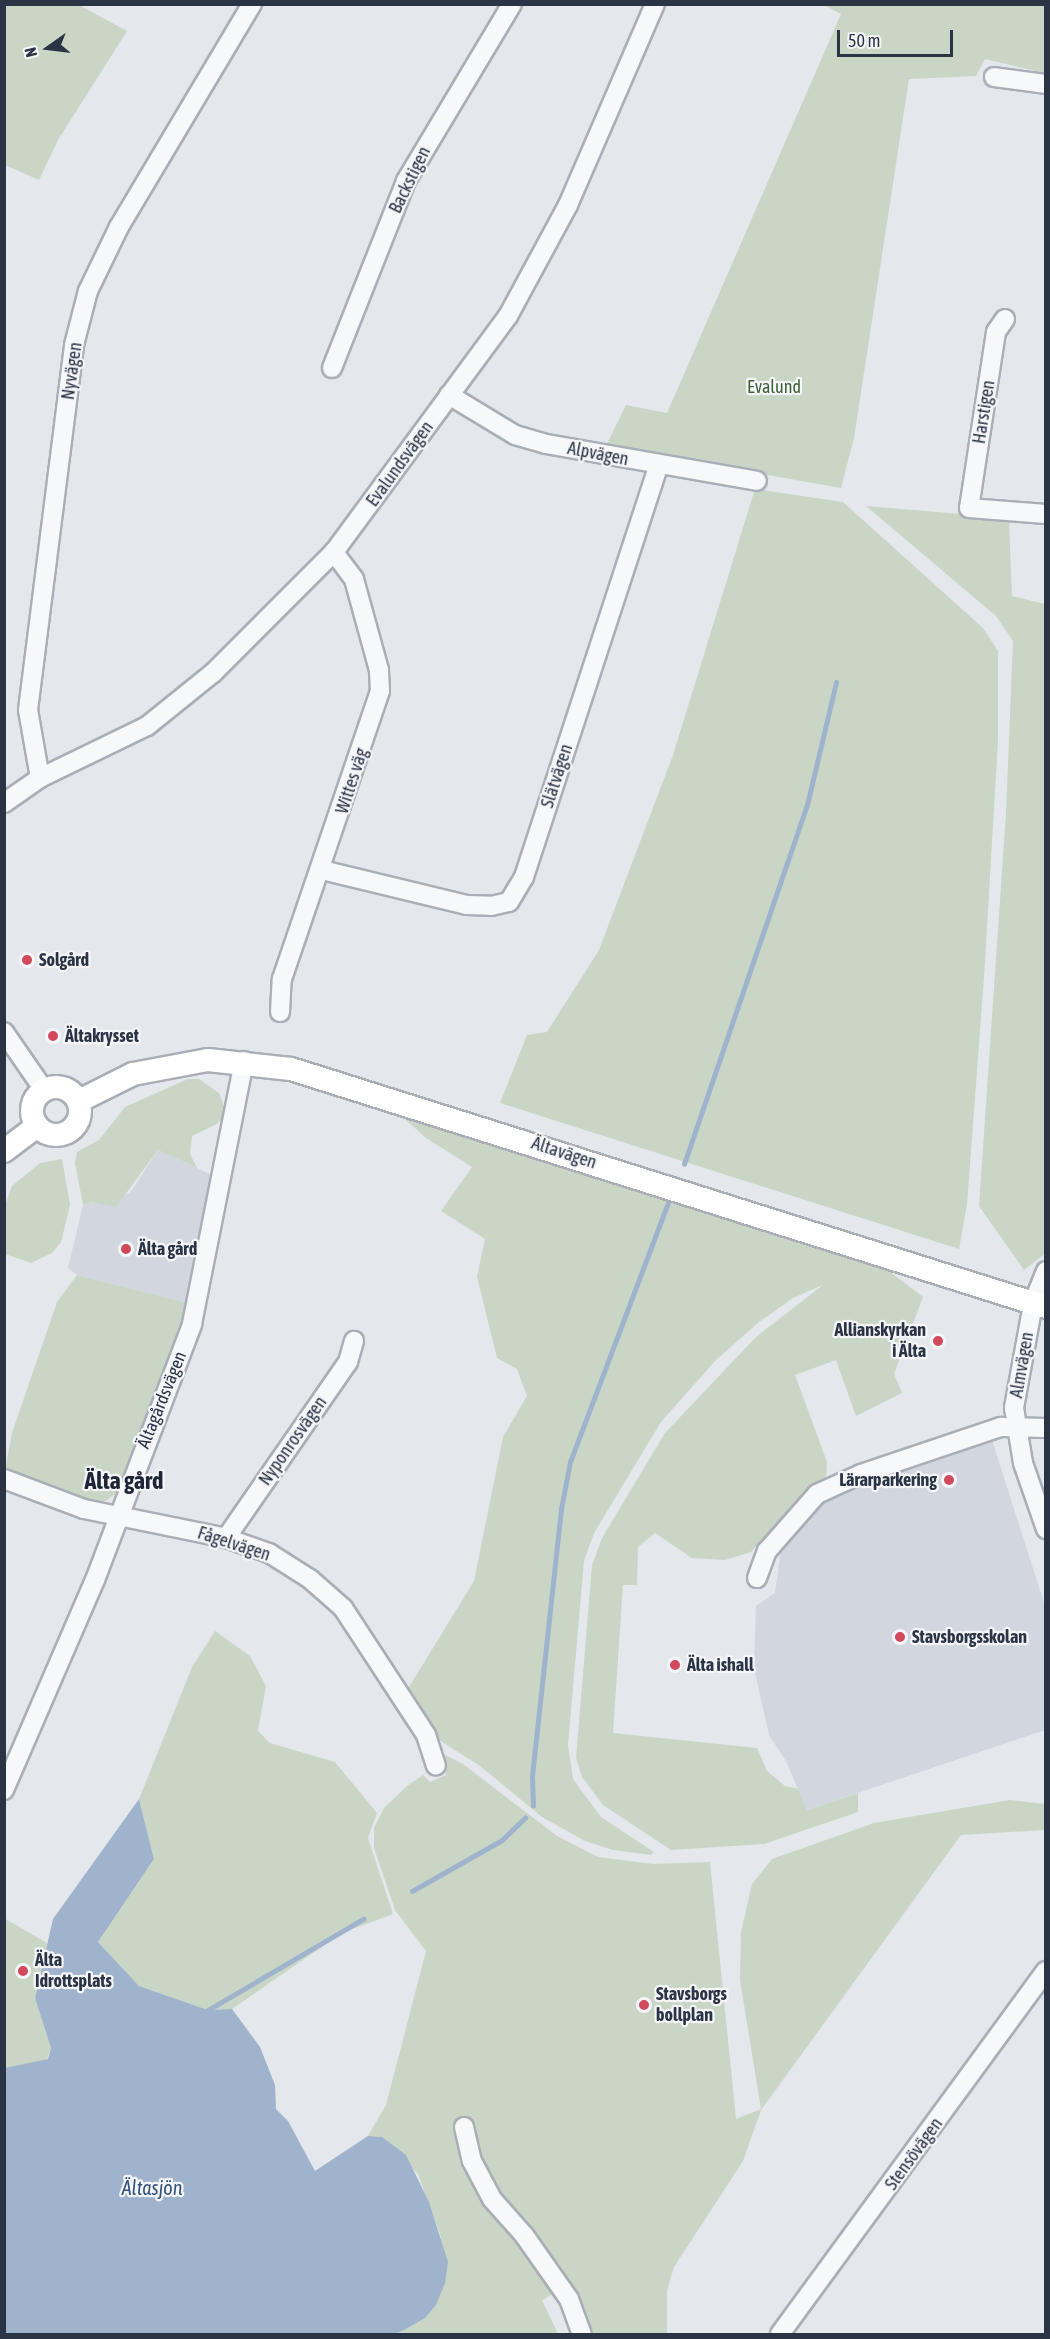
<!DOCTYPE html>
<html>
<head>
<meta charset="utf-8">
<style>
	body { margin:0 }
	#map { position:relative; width:1050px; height:2339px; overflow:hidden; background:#e4e7ec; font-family:"Asap Condensed",sans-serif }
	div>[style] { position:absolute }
	.built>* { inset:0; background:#d2d6de }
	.green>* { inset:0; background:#c9d6c5 }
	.water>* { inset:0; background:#9fb4cc }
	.stream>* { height:4.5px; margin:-2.25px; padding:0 2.25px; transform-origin:2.25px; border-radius:2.25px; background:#9fb4cc }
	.roads { filter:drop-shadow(2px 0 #a9aeb7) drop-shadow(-2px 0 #a9aeb7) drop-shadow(0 2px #a9aeb7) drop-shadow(0 -2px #a9aeb7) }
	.minor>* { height:18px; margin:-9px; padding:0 9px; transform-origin:9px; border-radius:9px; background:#f7f8fa }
	.major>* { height:22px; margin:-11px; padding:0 11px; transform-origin:11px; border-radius:11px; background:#fff }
	.major>.ring { margin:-11px; padding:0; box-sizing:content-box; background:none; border:22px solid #fff; border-radius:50% }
	.dots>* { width:16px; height:16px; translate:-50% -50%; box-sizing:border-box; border:3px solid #f4f6f9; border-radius:50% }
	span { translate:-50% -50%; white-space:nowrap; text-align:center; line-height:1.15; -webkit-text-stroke:4.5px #f4f6f9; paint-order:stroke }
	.street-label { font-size:18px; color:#2b3445 }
	.park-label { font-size:18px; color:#3f6138 }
	.poi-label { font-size:18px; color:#2b3445; font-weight:700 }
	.left { translate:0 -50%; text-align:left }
	.right { translate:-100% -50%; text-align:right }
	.water-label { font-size:20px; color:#34527a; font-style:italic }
	.district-label { font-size:24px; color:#1d2536; font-weight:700 }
	.frame { position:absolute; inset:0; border:6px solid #2b3445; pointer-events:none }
	.north { position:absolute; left:18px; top:18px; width:60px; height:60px; -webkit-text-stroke:4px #f4f6f9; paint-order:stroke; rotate:256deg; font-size:16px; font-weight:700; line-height:24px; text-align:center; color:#2b3445 }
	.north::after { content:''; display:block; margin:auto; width:21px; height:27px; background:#2b3445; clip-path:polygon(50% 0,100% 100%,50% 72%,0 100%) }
	.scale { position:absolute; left:837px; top:30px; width:116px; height:27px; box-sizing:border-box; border:3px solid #2b3445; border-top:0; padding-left:8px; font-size:18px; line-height:21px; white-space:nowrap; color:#2b3445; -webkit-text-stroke:4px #f4f6f9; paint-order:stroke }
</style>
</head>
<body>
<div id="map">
	<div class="built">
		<i style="clip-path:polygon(158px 1150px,214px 1176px,188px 1303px,77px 1275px,68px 1268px,83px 1205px,130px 1193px)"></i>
		<i style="clip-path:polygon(992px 1440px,1045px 1606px,1045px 1730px,807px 1810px,786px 1761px,769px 1735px,754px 1668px,756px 1606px,775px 1593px,781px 1549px,816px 1508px,845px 1490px)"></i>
	</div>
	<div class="green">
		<i style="clip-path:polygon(5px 4px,79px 5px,127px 31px,58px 140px,39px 180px,5px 165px)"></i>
		<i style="clip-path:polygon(824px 5px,1045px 5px,1045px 73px,985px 59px,976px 76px,909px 79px,854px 438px,841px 488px,606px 446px,626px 405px,667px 413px,841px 14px)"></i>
		<i style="clip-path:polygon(755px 489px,843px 502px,983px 628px,998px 651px,998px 740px,984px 978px,967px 1204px,959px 1249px,500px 1103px,527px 1035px,547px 1032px,599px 950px,673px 755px)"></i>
		<i style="clip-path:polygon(866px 506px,1009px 518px,1012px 596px,1045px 604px,1046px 1253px,1024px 1270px,979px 1206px,1006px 813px,1013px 641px,996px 616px)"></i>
		<i style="clip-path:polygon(188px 1079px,199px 1079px,219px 1093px,226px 1111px,225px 1117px,215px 1125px,192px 1136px,190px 1154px,197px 1168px,158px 1150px,116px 1207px,93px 1202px,83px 1205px,75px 1163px,77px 1152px,99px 1140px,125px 1107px)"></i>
		<i style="clip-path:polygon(397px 1112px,884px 1267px,923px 1297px,894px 1374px,902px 1393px,856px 1416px,836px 1360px,795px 1375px,827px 1462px,826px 1479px,804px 1493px,751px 1552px,725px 1560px,692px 1558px,655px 1533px,638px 1547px,637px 1585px,623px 1585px,613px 1733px,757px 1748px,767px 1771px,785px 1786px,798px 1789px,807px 1810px,858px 1793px,858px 1812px,764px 1844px,671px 1850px,603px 1805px,582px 1777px,576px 1758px,592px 1565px,602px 1538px,665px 1433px,756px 1337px,823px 1285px,793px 1298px,759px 1322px,715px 1361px,661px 1422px,594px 1533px,584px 1561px,568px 1745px,573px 1779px,601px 1817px,654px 1852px,651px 1855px,613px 1850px,585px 1841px,542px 1817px,480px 1766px,439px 1740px,406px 1692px,474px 1581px,503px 1437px,527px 1396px,517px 1369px,497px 1358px,477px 1277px,485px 1239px,441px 1211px,472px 1167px,426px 1138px)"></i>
		<i style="clip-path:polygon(62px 1159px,70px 1205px,61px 1242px,52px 1253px,31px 1263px,5px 1254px,5px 1206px,12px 1186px,40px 1163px)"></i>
		<i style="clip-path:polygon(77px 1275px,188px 1303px,118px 1491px,106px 1501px,85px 1504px,5px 1470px,12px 1433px,57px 1302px)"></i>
		<i style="clip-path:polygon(215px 1631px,250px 1656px,266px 1686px,258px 1731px,270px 1743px,335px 1762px,377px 1813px,368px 1838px,393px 1914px,342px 1933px,232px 2009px,208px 2010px,139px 1986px,98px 1942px,154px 1859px,139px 1799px,192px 1667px)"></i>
		<i style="clip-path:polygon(445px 1755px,463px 1764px,557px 1836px,598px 1857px,653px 1864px,710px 1862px,736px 2119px,761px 2109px,740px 1980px,741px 1932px,752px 1884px,772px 1859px,874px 1823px,1010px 1800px,1045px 1804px,1045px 1830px,961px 1835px,761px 2110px,743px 2161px,674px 2267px,667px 2291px,667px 2334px,589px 2334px,572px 2284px,542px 2300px,558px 2334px,395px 2334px,404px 2330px,441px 2237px,418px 2174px,382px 2137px,368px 2136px,386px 2105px,426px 1951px,395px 1910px,374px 1848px,374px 1828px,384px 1808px,407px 1786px,423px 1775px,430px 1782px,446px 1775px)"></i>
		<i style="clip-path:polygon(4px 1918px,47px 1943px,35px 1998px,51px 2048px,47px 2059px,16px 2068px,5px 2068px)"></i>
	</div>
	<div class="water">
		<i style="clip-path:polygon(139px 1799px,154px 1859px,98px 1942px,139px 1986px,208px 2010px,232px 2009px,260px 2047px,275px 2085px,276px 2109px,288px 2121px,315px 2171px,368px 2136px,382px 2137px,406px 2155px,429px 2202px,448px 2262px,445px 2283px,436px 2305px,425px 2318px,404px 2330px,395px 2334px,5px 2334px,5px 2068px,48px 2059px,51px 2048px,35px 1998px,53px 1919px)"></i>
	</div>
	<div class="stream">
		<i style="left:684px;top:1164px;width:379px;rotate:-71.1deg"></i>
		<i style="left:807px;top:805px;width:126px;rotate:-76.7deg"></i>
		<i style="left:533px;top:1806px;width:30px;rotate:-92deg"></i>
		<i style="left:532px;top:1776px;width:269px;rotate:-83.8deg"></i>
		<i style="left:561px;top:1509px;width:48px;rotate:-79.2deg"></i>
		<i style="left:570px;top:1462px;width:282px;rotate:-69.3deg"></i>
		<i style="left:412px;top:1891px;width:103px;rotate:-29.5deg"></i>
		<i style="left:502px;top:1840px;width:32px;rotate:-44deg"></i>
		<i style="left:208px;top:2010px;width:180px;rotate:-30.4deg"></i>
	</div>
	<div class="roads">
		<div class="minor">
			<i style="left:994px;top:77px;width:52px;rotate:7.7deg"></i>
			<i style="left:1005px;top:319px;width:16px;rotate:125deg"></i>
			<i style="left:996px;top:332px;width:178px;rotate:98.7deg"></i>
			<i style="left:969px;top:508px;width:77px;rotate:4.5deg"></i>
			<i style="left:332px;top:368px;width:201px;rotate:-68.4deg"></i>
			<i style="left:406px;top:181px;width:206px;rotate:-59.1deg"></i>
			<i style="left:449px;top:395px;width:77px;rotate:31.2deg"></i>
			<i style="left:515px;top:435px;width:32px;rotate:16deg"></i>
			<i style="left:546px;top:444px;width:214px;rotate:9.9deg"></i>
			<i style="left:40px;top:778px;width:69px;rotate:-100deg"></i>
			<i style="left:28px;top:710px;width:368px;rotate:-82.8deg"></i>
			<i style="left:74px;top:345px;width:56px;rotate:-75.5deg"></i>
			<i style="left:88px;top:291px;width:71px;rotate:-64.2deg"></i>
			<i style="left:119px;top:227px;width:260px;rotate:-59.2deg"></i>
			<i style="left:4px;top:803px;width:44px;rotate:-34.8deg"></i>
			<i style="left:40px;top:778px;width:119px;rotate:-25.9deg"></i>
			<i style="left:147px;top:726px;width:85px;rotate:-38.8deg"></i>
			<i style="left:213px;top:673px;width:171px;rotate:-45deg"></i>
			<i style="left:334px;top:552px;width:293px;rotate:-53.6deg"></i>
			<i style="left:508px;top:316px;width:126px;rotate:-61.6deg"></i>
			<i style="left:568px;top:205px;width:219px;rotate:-66.6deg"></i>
			<i style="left:322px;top:870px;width:149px;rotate:13.6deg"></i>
			<i style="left:467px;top:905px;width:24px;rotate:2deg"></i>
			<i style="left:491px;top:906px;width:18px;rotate:-13deg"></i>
			<i style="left:509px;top:902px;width:29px;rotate:-59deg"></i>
			<i style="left:524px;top:877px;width:434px;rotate:-71.9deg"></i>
			<i style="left:280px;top:1012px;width:33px;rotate:-87deg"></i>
			<i style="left:282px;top:979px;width:304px;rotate:-71.2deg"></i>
			<i style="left:380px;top:691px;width:21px;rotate:-93deg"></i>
			<i style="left:379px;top:670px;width:94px;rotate:-105.4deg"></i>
			<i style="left:354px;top:579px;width:34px;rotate:-127deg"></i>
			<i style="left:4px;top:1032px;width:70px;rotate:55.4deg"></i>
			<i style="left:1046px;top:1271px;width:35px;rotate:112deg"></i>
			<i style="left:1033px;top:1304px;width:106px;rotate:100.4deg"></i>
			<i style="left:1014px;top:1408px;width:56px;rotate:80.7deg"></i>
			<i style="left:1023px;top:1463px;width:70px;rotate:70.8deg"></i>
			<i style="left:4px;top:1479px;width:85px;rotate:20.6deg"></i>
			<i style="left:84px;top:1509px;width:145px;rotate:11.5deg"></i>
			<i style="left:226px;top:1538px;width:46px;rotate:19.2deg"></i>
			<i style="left:269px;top:1553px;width:49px;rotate:32.4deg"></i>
			<i style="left:310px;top:1579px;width:44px;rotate:41.3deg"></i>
			<i style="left:343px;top:1608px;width:152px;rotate:56.8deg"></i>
			<i style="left:426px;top:1735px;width:32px;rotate:72deg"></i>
			<i style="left:226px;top:1538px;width:214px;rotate:-55.3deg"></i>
			<i style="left:348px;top:1362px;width:22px;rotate:-74deg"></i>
			<i style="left:757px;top:1578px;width:29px;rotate:-70deg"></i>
			<i style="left:767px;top:1551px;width:76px;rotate:-48.7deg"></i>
			<i style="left:817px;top:1494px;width:48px;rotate:-24.4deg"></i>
			<i style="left:861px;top:1474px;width:148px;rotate:-18.6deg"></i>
			<i style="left:1001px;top:1427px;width:45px;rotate:1.3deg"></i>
			<i style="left:4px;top:1790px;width:229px;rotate:-66.6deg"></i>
			<i style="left:95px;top:1580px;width:274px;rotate:-69.2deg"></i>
			<i style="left:192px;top:1324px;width:268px;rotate:-78.8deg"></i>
			<i style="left:464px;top:2127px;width:35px;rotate:77deg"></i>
			<i style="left:472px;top:2161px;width:43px;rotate:62.2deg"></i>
			<i style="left:492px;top:2199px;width:48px;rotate:48.4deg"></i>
			<i style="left:524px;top:2235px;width:78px;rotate:54.9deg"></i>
			<i style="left:569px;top:2299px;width:37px;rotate:70deg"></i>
			<i style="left:780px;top:2334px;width:450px;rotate:-53.8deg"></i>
		</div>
		<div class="major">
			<i class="ring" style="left:32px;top:1087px;width:26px;height:26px"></i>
			<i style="left:79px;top:1101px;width:60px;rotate:-26.6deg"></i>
			<i style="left:133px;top:1074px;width:76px;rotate:-10.6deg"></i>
			<i style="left:208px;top:1060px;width:83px;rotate:6.2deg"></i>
			<i style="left:291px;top:1069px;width:792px;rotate:17.5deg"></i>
			<i style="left:4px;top:1151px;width:41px;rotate:-37.1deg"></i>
		</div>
	</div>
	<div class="dots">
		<i style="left:27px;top:960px;background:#d1495b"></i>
		<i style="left:53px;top:1036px;background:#d1495b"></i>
		<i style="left:126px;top:1249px;background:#d1495b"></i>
		<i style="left:938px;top:1341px;background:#d1495b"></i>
		<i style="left:949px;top:1480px;background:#d1495b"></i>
		<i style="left:900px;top:1637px;background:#d1495b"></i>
		<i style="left:675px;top:1665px;background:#d1495b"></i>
		<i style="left:23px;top:1971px;background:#d1495b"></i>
		<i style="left:644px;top:2005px;background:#d1495b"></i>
	</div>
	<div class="street-label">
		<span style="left:410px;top:180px;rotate:-64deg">Backstigen</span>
		<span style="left:72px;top:371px;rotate:-82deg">Nyvägen</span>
		<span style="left:984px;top:412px;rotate:-81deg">Harstigen</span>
		<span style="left:598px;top:454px;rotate:11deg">Alpvägen</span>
		<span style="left:400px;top:464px;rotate:-54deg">Evalundsvägen</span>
		<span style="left:557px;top:776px;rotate:-72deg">Slätvägen</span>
		<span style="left:352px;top:781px;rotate:-72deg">Wittes väg</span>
		<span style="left:564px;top:1153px;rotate:18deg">Ältavägen</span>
		<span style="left:1022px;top:1365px;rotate:-80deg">Almvägen</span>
		<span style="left:162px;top:1400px;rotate:-68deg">Ältagårdsvägen</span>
		<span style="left:293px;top:1441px;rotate:-55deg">Nyponrosvägen</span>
		<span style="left:234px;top:1544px;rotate:18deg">Fågelvägen</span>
		<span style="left:914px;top:2154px;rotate:-54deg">Stensövägen</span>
	</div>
	<div class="park-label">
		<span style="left:774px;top:387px">Evalund</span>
	</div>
	<div class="poi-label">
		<span class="left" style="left:39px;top:960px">Solgård</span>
		<span class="left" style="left:65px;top:1036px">Ältakrysset</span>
		<span class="left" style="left:138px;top:1249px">Älta gård</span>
		<span class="right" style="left:926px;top:1341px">Allianskyrkan<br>i Älta</span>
		<span class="right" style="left:937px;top:1480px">Lärarparkering</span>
		<span class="left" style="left:912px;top:1637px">Stavsborgsskolan</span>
		<span class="left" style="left:687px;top:1665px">Älta ishall</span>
		<span class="left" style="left:35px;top:1971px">Älta<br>Idrottsplats</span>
		<span class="left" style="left:656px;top:2005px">Stavsborgs<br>bollplan</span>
	</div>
	<div class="water-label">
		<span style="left:152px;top:2187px">Ältasjön</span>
	</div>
	<div class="district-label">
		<span style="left:124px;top:1481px">Älta gård</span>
	</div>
	<div class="frame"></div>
	<div class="north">N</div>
	<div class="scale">50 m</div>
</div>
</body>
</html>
